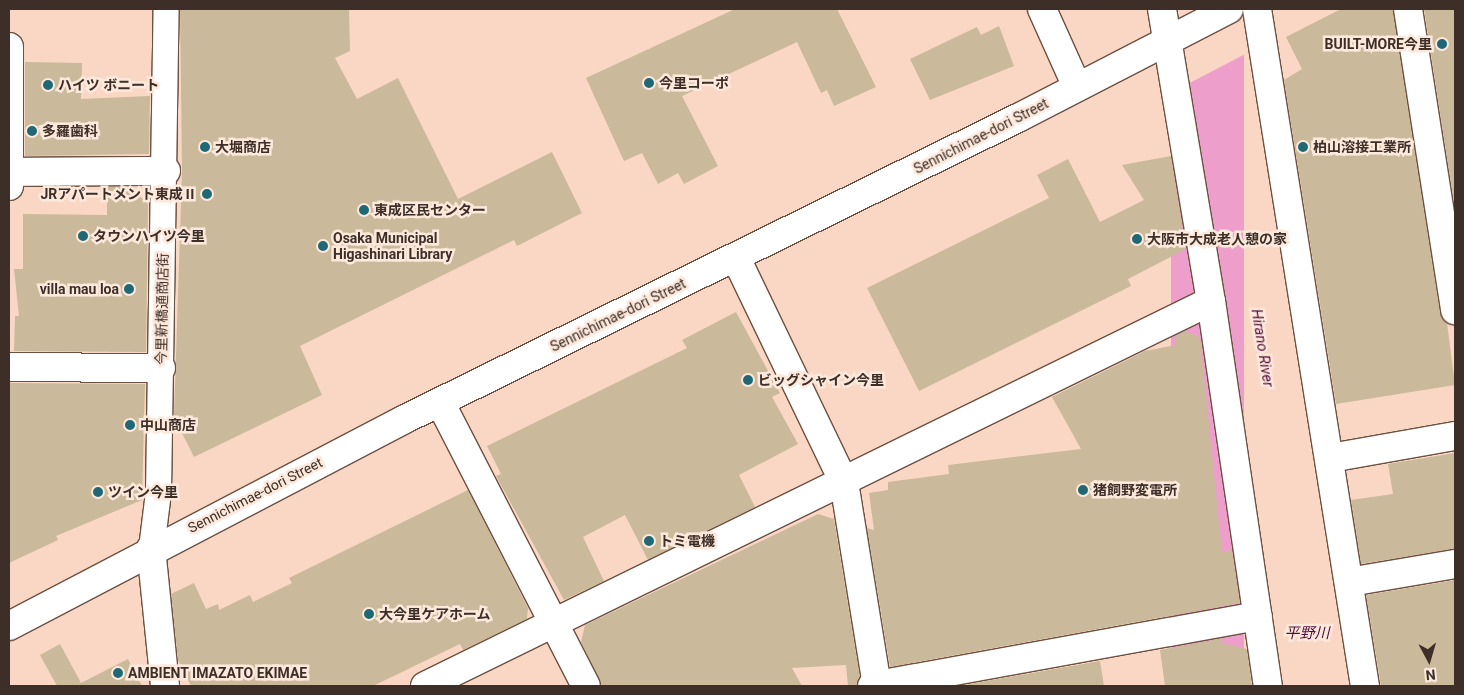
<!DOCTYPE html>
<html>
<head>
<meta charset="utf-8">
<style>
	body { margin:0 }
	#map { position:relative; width:1464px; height:695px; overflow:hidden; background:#fad7c4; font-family:Roboto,"Noto Sans JP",sans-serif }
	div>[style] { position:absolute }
	.water>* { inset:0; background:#ed9eca; transform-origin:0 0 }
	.pier>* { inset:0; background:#fad7c4 }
	.building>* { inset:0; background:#cab99a }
	.roads { filter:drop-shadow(1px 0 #6c5040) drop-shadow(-1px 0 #6c5040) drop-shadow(0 1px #6c5040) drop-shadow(0 -1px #6c5040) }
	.pedestrian>* { height:25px; margin:-12.5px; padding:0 12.5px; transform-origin:12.5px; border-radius:12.5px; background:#fff }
	.minor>* { height:28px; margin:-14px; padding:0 14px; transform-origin:14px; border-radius:14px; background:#fff }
	.tertiary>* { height:28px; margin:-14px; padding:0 14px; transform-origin:14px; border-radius:14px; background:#fff }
	.secondary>* { height:28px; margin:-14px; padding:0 14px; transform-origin:14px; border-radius:14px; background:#fff }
	.dots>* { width:14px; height:14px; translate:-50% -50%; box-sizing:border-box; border:2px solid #fde8dc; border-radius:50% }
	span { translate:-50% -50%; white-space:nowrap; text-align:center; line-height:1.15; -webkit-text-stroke:5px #fde8dc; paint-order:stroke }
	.poi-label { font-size:14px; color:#3d2f28; font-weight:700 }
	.right { translate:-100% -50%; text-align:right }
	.left { translate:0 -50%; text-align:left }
	.street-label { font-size:14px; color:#3d2f28 }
	.water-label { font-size:15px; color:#520e3b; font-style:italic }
	.frame { position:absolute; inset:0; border:10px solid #3d2f28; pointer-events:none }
	.north { position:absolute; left:1404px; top:635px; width:50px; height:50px; -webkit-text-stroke:4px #fde8dc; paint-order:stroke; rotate:174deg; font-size:14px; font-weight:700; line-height:20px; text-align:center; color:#3d2f28 }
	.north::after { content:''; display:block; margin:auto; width:18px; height:22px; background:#3d2f28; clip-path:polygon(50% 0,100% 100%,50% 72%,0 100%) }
</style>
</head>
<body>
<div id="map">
	<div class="water">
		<i style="left:1171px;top:9px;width:73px;height:686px"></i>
	</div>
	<div class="pier">
		<i style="clip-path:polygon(1170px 9px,1246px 9px,1253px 50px,1182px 87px)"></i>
	</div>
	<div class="building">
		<i style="clip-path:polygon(180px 9px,349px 9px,350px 51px,335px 58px,357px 99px,398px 78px,458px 199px,552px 152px,582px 213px,517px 246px,514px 240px,300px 346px,322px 395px,194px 457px,174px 417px,182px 171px)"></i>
		<i style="clip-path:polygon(735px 9px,837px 9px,876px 87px,834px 106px,827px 90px,821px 93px,797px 42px,682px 96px,718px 166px,684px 184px,678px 173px,658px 184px,642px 153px,624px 161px,586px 78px)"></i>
		<i style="clip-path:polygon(1341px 9px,1393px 9px,1440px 312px,1447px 323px,1455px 385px,1336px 404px,1284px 80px,1302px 69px,1286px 37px)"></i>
		<i style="clip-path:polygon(1424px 9px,1455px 9px,1455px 210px)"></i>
		<i style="clip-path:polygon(999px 26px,1014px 66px,930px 100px,910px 59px,977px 27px,981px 35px)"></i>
		<i style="clip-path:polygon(25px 62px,82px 63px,81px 99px,150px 96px,149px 154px,25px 156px)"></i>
		<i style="clip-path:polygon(1171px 156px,1186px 249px,1128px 279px,1131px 286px,919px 391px,867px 288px,1049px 198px,1037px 175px,1068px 159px,1100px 222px,1144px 200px,1122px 165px)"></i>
		<i style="clip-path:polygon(107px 187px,130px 187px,148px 204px,146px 352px,14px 351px,15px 316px,19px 316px,14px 269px,23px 269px,23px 214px,107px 215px)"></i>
		<i style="clip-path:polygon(736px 312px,780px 393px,772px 397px,798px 444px,739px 475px,755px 507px,648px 560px,625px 515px,583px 537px,604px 581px,564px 600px,496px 476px,501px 474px,487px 446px,687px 348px,682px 340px)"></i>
		<i style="clip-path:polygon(1185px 331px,1200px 337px,1222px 552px,1232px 550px,1240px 603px,890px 667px,867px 528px,874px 530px,869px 493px,888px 490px,888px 482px,949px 474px,948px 465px,1081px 449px,1052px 397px,1145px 351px,1176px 345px,1175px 336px)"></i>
		<i style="clip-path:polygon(9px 383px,145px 384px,142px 500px,56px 536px,58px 540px,9px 563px)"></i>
		<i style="clip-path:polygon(1455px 453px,1455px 549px,1361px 564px,1351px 500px,1393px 494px,1388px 464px)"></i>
		<i style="clip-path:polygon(468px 490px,528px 608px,527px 619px,463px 650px,460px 644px,373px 686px,191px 686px,178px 660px,171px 594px,194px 583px,206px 609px,218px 604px,219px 610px,250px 595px,253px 602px,292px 583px,289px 578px)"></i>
		<i style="clip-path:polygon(818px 514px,834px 519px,860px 677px,857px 686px,848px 686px,846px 665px,792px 668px,802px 686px,602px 686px,581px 642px,585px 625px)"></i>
		<i style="clip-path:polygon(1455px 580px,1455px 686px,1381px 686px,1366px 595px)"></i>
		<i style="clip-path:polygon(1224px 638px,1221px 643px,1247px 649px,1252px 686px,1165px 686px,1160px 650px)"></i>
		<i style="clip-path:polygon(60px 644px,81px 683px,128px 659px,142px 686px,57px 686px,40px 655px)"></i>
		<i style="clip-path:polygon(1100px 661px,1104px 686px,958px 686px)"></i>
	</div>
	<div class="roads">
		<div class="pedestrian">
			<i style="left:151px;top:548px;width:56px;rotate:-82.9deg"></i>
			<i style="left:158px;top:492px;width:483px;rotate:-89.1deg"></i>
		</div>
		<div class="minor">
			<i style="left:1162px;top:9px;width:296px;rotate:80.5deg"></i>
			<i style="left:1211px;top:301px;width:389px;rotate:81.6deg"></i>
			<i style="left:1257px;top:9px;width:686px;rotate:80.94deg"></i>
			<i style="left:1408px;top:9px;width:305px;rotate:81.1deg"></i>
			<i style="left:9px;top:47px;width:139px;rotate:90deg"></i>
			<i style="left:9px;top:172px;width:157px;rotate:-0.4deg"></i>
			<i style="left:736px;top:258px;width:249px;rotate:64.3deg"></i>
			<i style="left:844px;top:482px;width:207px;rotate:80.8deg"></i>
			<i style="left:9px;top:367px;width:152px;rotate:0.4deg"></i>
			<i style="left:440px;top:402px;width:319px;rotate:62.8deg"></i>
			<i style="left:1330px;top:458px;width:127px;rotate:-10deg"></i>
			<i style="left:151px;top:548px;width:139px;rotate:84.2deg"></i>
			<i style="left:1349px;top:582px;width:108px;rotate:-9.6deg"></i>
			<i style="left:425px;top:686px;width:875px;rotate:-26.1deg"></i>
			<i style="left:872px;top:686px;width:392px;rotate:-10.3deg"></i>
		</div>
		<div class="tertiary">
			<i style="left:1042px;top:9px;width:85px;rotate:65.8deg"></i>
		</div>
		<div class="secondary">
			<i style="left:9px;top:626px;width:445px;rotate:-27.6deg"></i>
			<i style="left:403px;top:420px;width:687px;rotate:-26.16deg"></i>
			<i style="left:1020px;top:117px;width:235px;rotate:-27.3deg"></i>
		</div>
	</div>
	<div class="dots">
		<i style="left:1442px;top:44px;background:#206875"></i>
		<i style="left:649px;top:83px;background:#206875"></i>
		<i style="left:48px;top:85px;background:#206875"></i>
		<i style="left:32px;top:131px;background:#206875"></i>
		<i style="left:205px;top:147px;background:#206875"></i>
		<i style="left:1303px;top:147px;background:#206875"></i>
		<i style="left:207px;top:194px;background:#206875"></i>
		<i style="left:364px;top:210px;background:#206875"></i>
		<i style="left:83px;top:236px;background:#206875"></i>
		<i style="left:1137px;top:239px;background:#206875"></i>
		<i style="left:323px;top:246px;background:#206875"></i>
		<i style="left:129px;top:289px;background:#206875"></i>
		<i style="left:748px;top:380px;background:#206875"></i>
		<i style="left:130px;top:425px;background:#206875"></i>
		<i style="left:1083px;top:490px;background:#206875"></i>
		<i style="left:98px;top:492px;background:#206875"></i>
		<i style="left:649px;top:541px;background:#206875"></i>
		<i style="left:369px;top:614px;background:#206875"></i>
		<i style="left:118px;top:673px;background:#206875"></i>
	</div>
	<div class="poi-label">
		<span class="right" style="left:1432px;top:44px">BUILT-MORE今里</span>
		<span class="left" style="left:659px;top:83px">今里コーポ</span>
		<span class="left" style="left:58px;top:85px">ハイツ ボニート</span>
		<span class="left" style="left:42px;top:131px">多羅歯科</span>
		<span class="left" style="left:215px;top:147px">大堀商店</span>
		<span class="left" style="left:1313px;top:147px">柏山溶接工業所</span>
		<span class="right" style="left:197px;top:194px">JRアパートメント東成Ⅱ</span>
		<span class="left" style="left:374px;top:210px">東成区民センター</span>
		<span class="left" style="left:93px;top:236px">タウンハイツ今里</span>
		<span class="left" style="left:333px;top:246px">Osaka Municipal<br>Higashinari Library</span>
		<span class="left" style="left:1147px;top:239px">大阪市大成老人憩の家</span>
		<span class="right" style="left:119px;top:289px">villa mau loa</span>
		<span class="left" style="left:758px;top:380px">ビッグシャイン今里</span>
		<span class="left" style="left:140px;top:425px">中山商店</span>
		<span class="left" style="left:1093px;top:490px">猪飼野変電所</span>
		<span class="left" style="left:108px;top:492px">ツイン今里</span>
		<span class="left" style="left:659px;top:541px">トミ電機</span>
		<span class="left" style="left:379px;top:614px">大今里ケアホーム</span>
		<span class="left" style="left:128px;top:673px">AMBIENT IMAZATO EKIMAE</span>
	</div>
	<div class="street-label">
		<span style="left:981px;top:136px;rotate:-27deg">Sennichimae-dori Street</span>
		<span style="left:162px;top:309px;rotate:-89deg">今里新橋通商店街</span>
		<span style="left:618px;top:315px;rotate:-26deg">Sennichimae-dori Street</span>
		<span style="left:255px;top:495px;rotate:-27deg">Sennichimae-dori Street</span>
	</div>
	<div class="water-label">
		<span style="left:1262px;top:348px;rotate:81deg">Hirano River</span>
		<span style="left:1307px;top:634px">平野川</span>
	</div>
	<div class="frame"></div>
	<div class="north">N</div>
</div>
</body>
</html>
